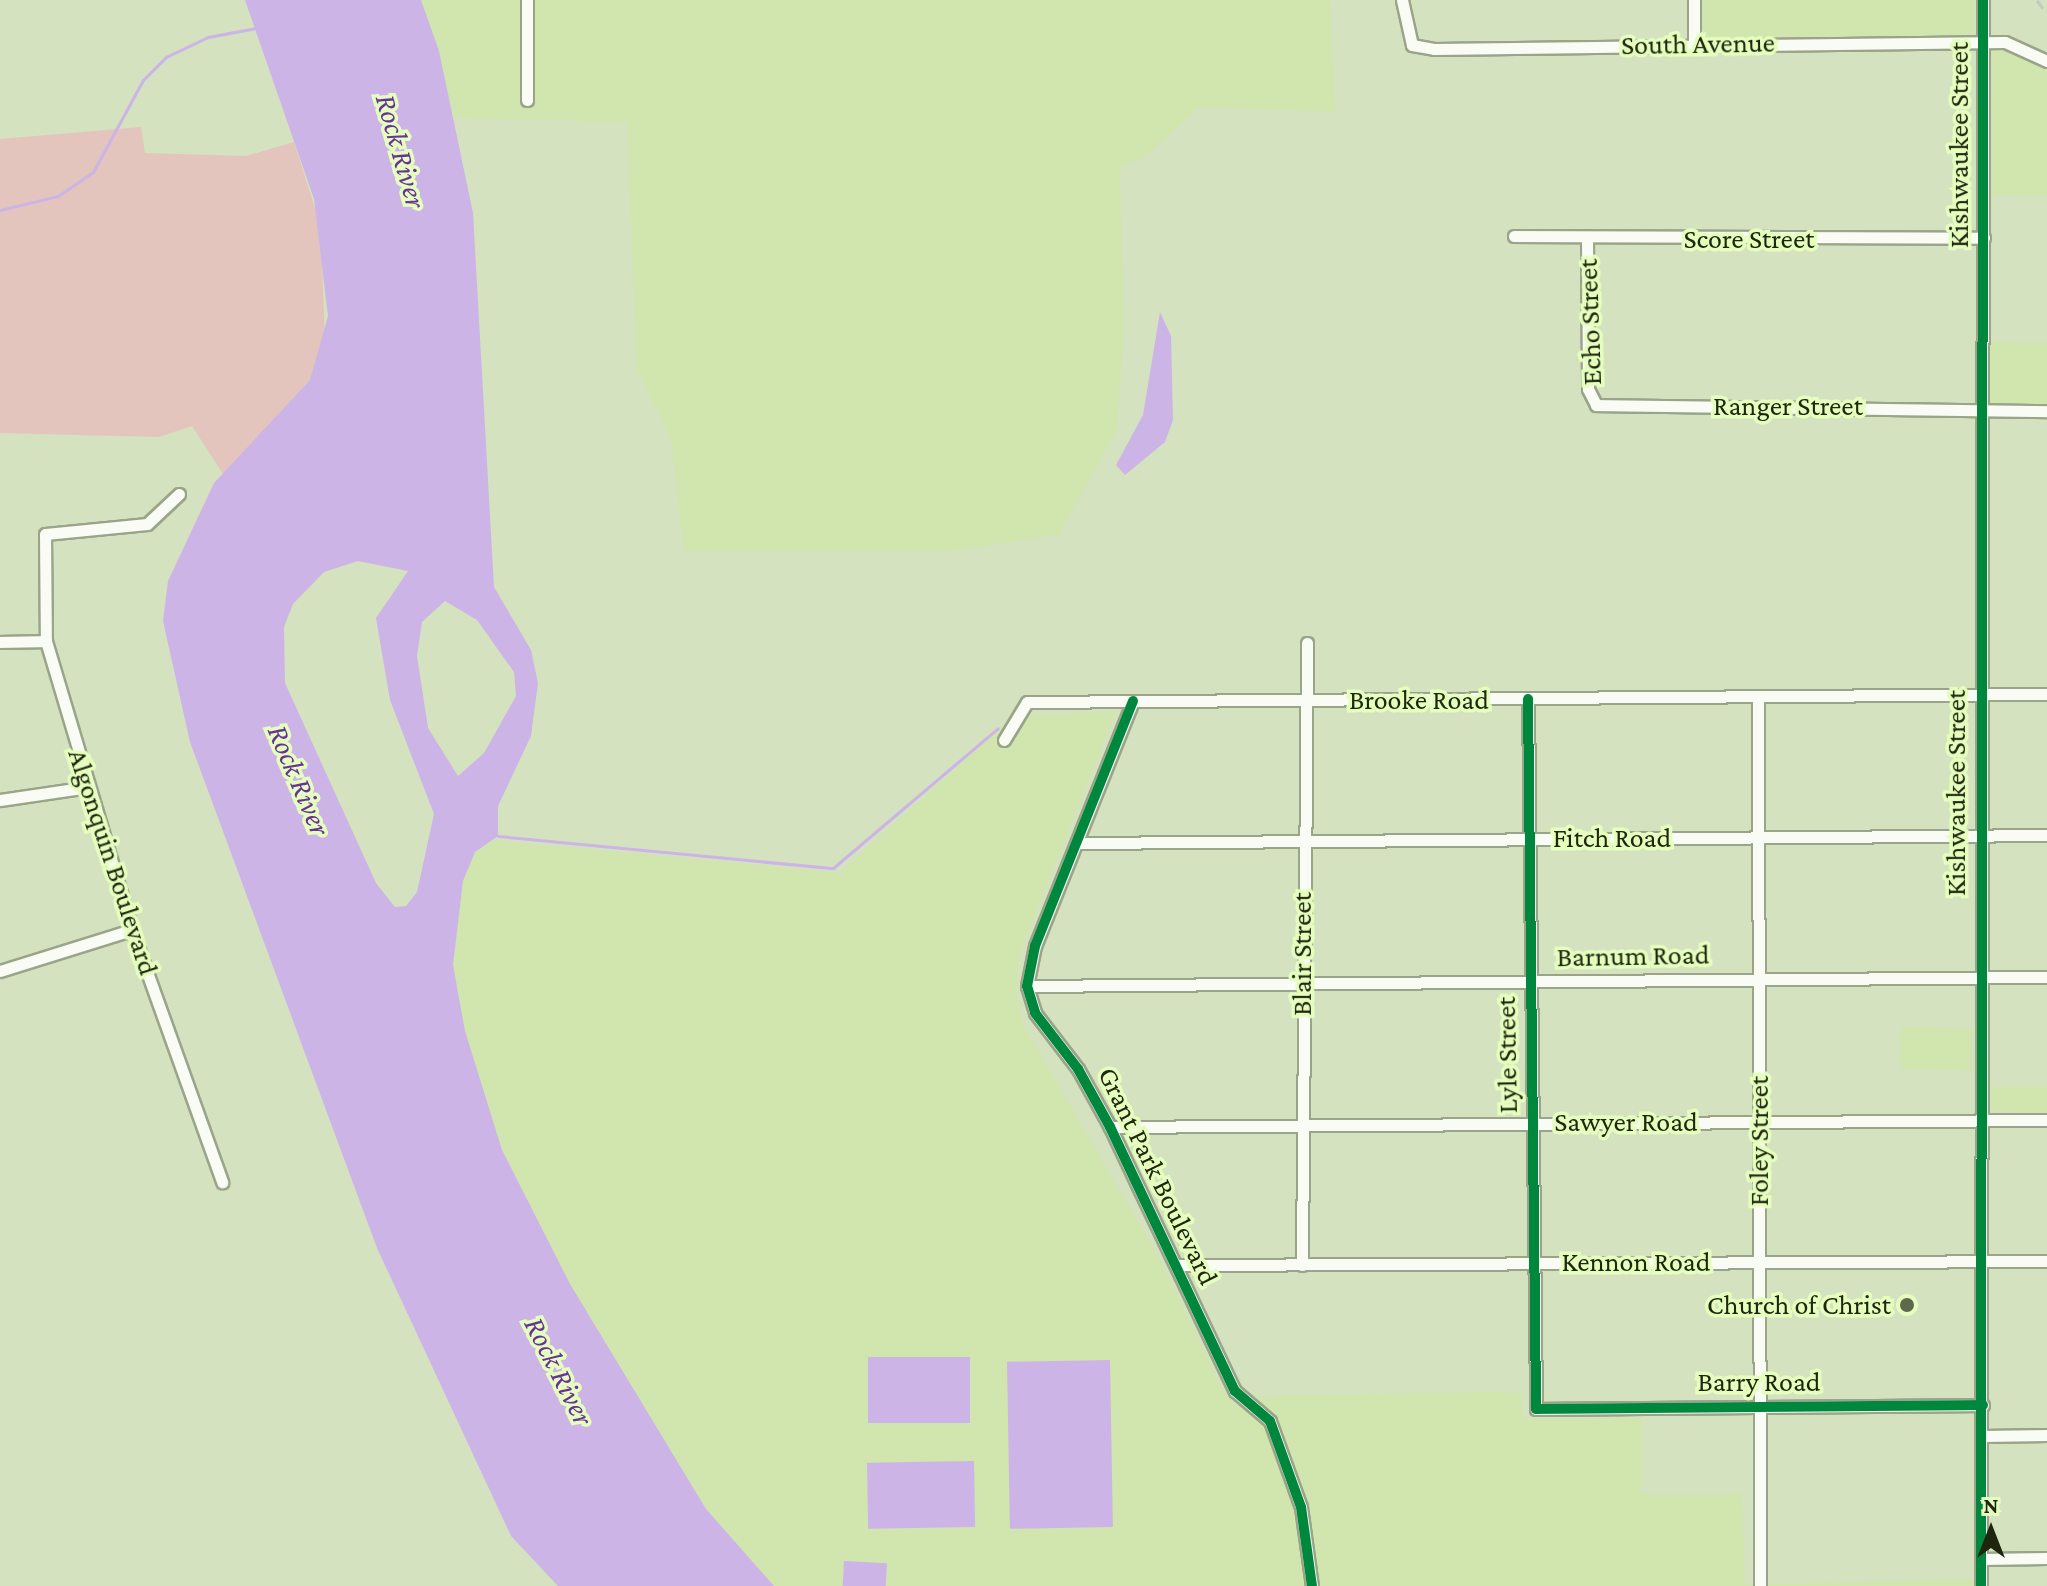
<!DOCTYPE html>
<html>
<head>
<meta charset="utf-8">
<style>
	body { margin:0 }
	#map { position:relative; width:2047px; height:1586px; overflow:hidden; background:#d4e2bf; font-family:"Crimson Pro",serif }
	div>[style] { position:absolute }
	.built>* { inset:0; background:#d1e5af; transform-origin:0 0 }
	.green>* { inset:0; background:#e3c5bd }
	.water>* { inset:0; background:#ccb4e7; transform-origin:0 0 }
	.stream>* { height:3px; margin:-1.5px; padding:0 1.5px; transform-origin:1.5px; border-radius:1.5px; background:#ccb4e7 }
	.roads { filter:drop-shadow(2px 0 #9aa489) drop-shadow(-2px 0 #9aa489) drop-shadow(0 2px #9aa489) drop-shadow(0 -2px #9aa489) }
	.minor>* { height:11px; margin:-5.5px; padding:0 5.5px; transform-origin:5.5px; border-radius:5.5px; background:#f9fbf5 }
	.rail>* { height:3px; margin-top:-1.5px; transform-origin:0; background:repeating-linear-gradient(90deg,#c6c9bf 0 10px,transparent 0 20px) }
	.cycleway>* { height:10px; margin:-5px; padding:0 5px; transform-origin:5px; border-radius:5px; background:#00873e }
	.dots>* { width:22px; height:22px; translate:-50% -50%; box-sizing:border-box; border:4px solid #e5febe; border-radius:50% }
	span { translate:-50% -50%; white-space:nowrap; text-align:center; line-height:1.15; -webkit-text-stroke:7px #e5febe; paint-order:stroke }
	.street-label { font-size:28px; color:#1e260e }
	.poi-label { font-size:28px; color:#1e260e }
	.right { translate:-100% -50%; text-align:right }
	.water-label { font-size:30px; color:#683398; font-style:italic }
	.north { position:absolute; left:1951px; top:1490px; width:80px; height:80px; -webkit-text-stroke:6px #e5febe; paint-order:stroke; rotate:0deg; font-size:22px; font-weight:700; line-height:32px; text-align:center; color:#1e260e }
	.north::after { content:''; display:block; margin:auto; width:28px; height:36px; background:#1e260e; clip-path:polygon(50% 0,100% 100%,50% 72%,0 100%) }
</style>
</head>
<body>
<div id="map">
	<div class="built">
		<i style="clip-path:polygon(421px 0,1330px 0,1335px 112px,1199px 107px,1145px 156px,1120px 168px,1124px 328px,1117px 429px,1059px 535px,951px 551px,684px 551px,671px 438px,637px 369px,627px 122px,455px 118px)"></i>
		<i style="clip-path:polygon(1699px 0,1974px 0,1974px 29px,1967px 37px,1698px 38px)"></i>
		<i style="clip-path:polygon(1996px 47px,2047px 66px,2047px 196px,1989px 195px,1989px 53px)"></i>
		<i style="left:2047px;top:342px;width:64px;height:58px;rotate:90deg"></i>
		<i style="clip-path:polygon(1116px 712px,1020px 953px,1016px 990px,1022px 1023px,1158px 1256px,1226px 1396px,1501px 1392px,1522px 1394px,1522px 1418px,1641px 1418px,1641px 1494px,1742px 1494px,1745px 1585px,1973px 1579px,1973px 1586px,774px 1586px,740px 1554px,706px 1509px,570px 1284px,502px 1150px,465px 1031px,453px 965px,463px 881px,475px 852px,493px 840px,840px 873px,1013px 716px)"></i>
		<i style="left:1901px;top:1027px;width:71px;height:42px;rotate:1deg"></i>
		<i style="clip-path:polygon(1988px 1087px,2047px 1087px,2047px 1112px,1994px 1111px)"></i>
	</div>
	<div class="green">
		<i style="clip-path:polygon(141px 127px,145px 153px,246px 156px,294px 142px,321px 227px,325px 344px,310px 380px,223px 474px,192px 426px,159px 437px,0 433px,0 139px)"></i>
	</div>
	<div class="water">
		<i style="clip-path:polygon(evenodd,245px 0,421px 0,439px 51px,473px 213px,494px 587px,531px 650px,538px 683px,531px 736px,498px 806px,498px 836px,475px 852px,463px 881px,453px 965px,465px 1031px,502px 1150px,570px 1284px,706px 1509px,774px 1586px,558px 1586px,511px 1536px,377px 1248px,190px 742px,163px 621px,168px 581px,214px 483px,310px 380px,328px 316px,314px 199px,245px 0,358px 561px,408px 571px,376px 618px,390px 700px,434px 814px,417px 892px,406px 906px,395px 907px,376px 883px,285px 683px,284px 627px,293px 604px,324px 572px,358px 561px,245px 0,445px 601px,477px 620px,514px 672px,516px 696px,484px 753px,458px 776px,428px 728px,417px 656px,422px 622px,445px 601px)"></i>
		<i style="clip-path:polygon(1160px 312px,1171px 336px,1173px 420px,1165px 442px,1125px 475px,1116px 465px,1143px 415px)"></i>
		<i style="left:868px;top:1357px;width:102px;height:66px"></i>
		<i style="left:1110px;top:1360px;width:167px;height:103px;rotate:89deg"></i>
		<i style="left:974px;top:1461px;width:66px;height:107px;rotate:89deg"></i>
		<i style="left:844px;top:1561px;width:43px;height:25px;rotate:3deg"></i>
	</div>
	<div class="stream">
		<i style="left:0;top:210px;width:60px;rotate:-13.6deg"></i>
		<i style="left:58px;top:196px;width:42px;rotate:-34.4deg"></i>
		<i style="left:93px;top:172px;width:105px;rotate:-61.5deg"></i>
		<i style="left:143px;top:80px;width:33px;rotate:-45deg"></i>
		<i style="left:166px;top:57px;width:47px;rotate:-25.5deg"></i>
		<i style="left:208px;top:37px;width:49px;rotate:-10.6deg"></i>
		<i style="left:498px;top:836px;width:337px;rotate:5.5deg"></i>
		<i style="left:833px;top:868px;width:216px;rotate:-40.3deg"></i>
	</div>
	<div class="roads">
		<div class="minor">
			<i style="left:1402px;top:0;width:46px;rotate:77.5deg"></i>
			<i style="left:1412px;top:45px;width:22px;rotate:10deg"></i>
			<i style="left:1434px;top:49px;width:571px;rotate:-0.7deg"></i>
			<i style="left:2005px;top:42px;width:46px;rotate:24.3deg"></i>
			<i style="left:1694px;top:43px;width:43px;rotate:-90deg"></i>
			<i style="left:527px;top:100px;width:100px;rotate:-90deg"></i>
			<i style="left:1514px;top:236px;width:470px;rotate:0.2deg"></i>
			<i style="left:1587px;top:239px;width:150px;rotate:89.6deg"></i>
			<i style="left:1588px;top:389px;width:18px;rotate:63deg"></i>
			<i style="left:1596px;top:405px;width:451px;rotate:0.8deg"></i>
			<i style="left:179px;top:494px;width:44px;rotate:136.8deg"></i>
			<i style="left:147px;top:524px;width:102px;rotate:174.4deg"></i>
			<i style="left:45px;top:534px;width:107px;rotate:89.5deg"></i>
			<i style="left:46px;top:641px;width:302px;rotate:73.4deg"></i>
			<i style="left:132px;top:930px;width:268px;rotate:70.3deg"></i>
			<i style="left:0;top:642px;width:46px;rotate:-1.2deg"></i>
			<i style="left:1758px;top:696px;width:890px;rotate:89.87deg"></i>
			<i style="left:1528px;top:699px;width:710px;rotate:89.35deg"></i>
			<i style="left:1536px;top:1409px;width:447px;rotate:-0.5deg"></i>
			<i style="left:1133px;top:701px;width:264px;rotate:111.8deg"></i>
			<i style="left:1035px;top:946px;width:41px;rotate:101.3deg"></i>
			<i style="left:1027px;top:986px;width:28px;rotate:73deg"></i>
			<i style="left:1035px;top:1013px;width:71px;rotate:52.5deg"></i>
			<i style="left:1078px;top:1069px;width:66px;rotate:61.1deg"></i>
			<i style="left:1110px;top:1127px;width:292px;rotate:64.7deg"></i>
			<i style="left:1235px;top:1391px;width:46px;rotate:40.6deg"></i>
			<i style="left:1270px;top:1421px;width:91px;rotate:70.2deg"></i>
			<i style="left:1301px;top:1507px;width:80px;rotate:82.1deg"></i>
			<i style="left:1004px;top:740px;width:44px;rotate:-58.8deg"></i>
			<i style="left:1027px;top:702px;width:1020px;rotate:-0.45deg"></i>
			<i style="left:0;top:800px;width:89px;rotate:-8.4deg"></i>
			<i style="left:1081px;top:843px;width:966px;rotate:-0.47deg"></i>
			<i style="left:0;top:971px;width:138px;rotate:-17.3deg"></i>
			<i style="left:1027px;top:986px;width:1020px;rotate:-0.51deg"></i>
			<i style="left:1110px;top:1127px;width:937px;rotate:-0.43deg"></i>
			<i style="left:1177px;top:1265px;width:870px;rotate:-0.26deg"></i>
			<i style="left:1302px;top:1265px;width:622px;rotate:-89.54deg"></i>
			<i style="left:1983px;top:1436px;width:64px;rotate:-0.9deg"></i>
			<i style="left:1981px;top:1559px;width:66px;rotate:-0.9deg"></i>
			<i style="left:1981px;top:1586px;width:1586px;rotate:-89.93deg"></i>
		</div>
	</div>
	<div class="rail">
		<i style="left:2037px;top:0;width:17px;rotate:54deg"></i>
	</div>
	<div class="cycleway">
		<i style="left:1528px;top:699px;width:710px;rotate:89.35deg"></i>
		<i style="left:1536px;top:1409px;width:447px;rotate:-0.5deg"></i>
		<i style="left:1133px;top:701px;width:264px;rotate:111.8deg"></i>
		<i style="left:1035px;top:946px;width:41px;rotate:101.3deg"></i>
		<i style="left:1027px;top:986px;width:28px;rotate:73deg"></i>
		<i style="left:1035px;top:1013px;width:71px;rotate:52.5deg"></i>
		<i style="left:1078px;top:1069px;width:66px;rotate:61.1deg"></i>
		<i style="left:1110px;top:1127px;width:292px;rotate:64.7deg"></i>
		<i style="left:1235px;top:1391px;width:46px;rotate:40.6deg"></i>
		<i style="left:1270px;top:1421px;width:91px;rotate:70.2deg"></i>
		<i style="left:1301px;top:1507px;width:80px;rotate:82.1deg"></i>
		<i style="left:1981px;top:1586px;width:1586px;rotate:-89.93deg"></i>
	</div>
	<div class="dots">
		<i style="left:1907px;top:1305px;background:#5e684c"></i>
	</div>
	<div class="street-label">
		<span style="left:1698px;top:44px;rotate:-1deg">South Avenue</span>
		<span style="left:1959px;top:145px;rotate:-90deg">Kishwaukee Street</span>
		<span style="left:1749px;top:239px">Score Street</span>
		<span style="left:1590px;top:322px;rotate:-92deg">Echo Street</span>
		<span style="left:1788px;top:406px">Ranger Street</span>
		<span style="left:1419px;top:700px">Brooke Road</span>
		<span style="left:1956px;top:793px;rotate:-90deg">Kishwaukee Street</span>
		<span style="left:1612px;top:838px">Fitch Road</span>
		<span style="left:113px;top:862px;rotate:72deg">Algonquin Boulevard</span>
		<span style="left:1302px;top:954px;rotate:-90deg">Blair Street</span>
		<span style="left:1633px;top:956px;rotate:-1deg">Barnum Road</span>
		<span style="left:1507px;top:1055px;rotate:-91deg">Lyle Street</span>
		<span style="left:1626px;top:1122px">Sawyer Road</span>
		<span style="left:1759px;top:1141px;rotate:-90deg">Foley Street</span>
		<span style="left:1158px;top:1176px;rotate:64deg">Grant Park Boulevard</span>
		<span style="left:1636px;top:1262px">Kennon Road</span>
		<span style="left:1759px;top:1382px">Barry Road</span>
	</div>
	<div class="poi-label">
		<span class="right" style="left:1891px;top:1305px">Church of Christ</span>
	</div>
	<div class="water-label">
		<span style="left:401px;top:151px;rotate:74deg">Rock River</span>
		<span style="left:299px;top:780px;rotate:67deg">Rock River</span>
		<span style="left:559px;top:1371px;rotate:63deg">Rock River</span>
	</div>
	<div class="north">N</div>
</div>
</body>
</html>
